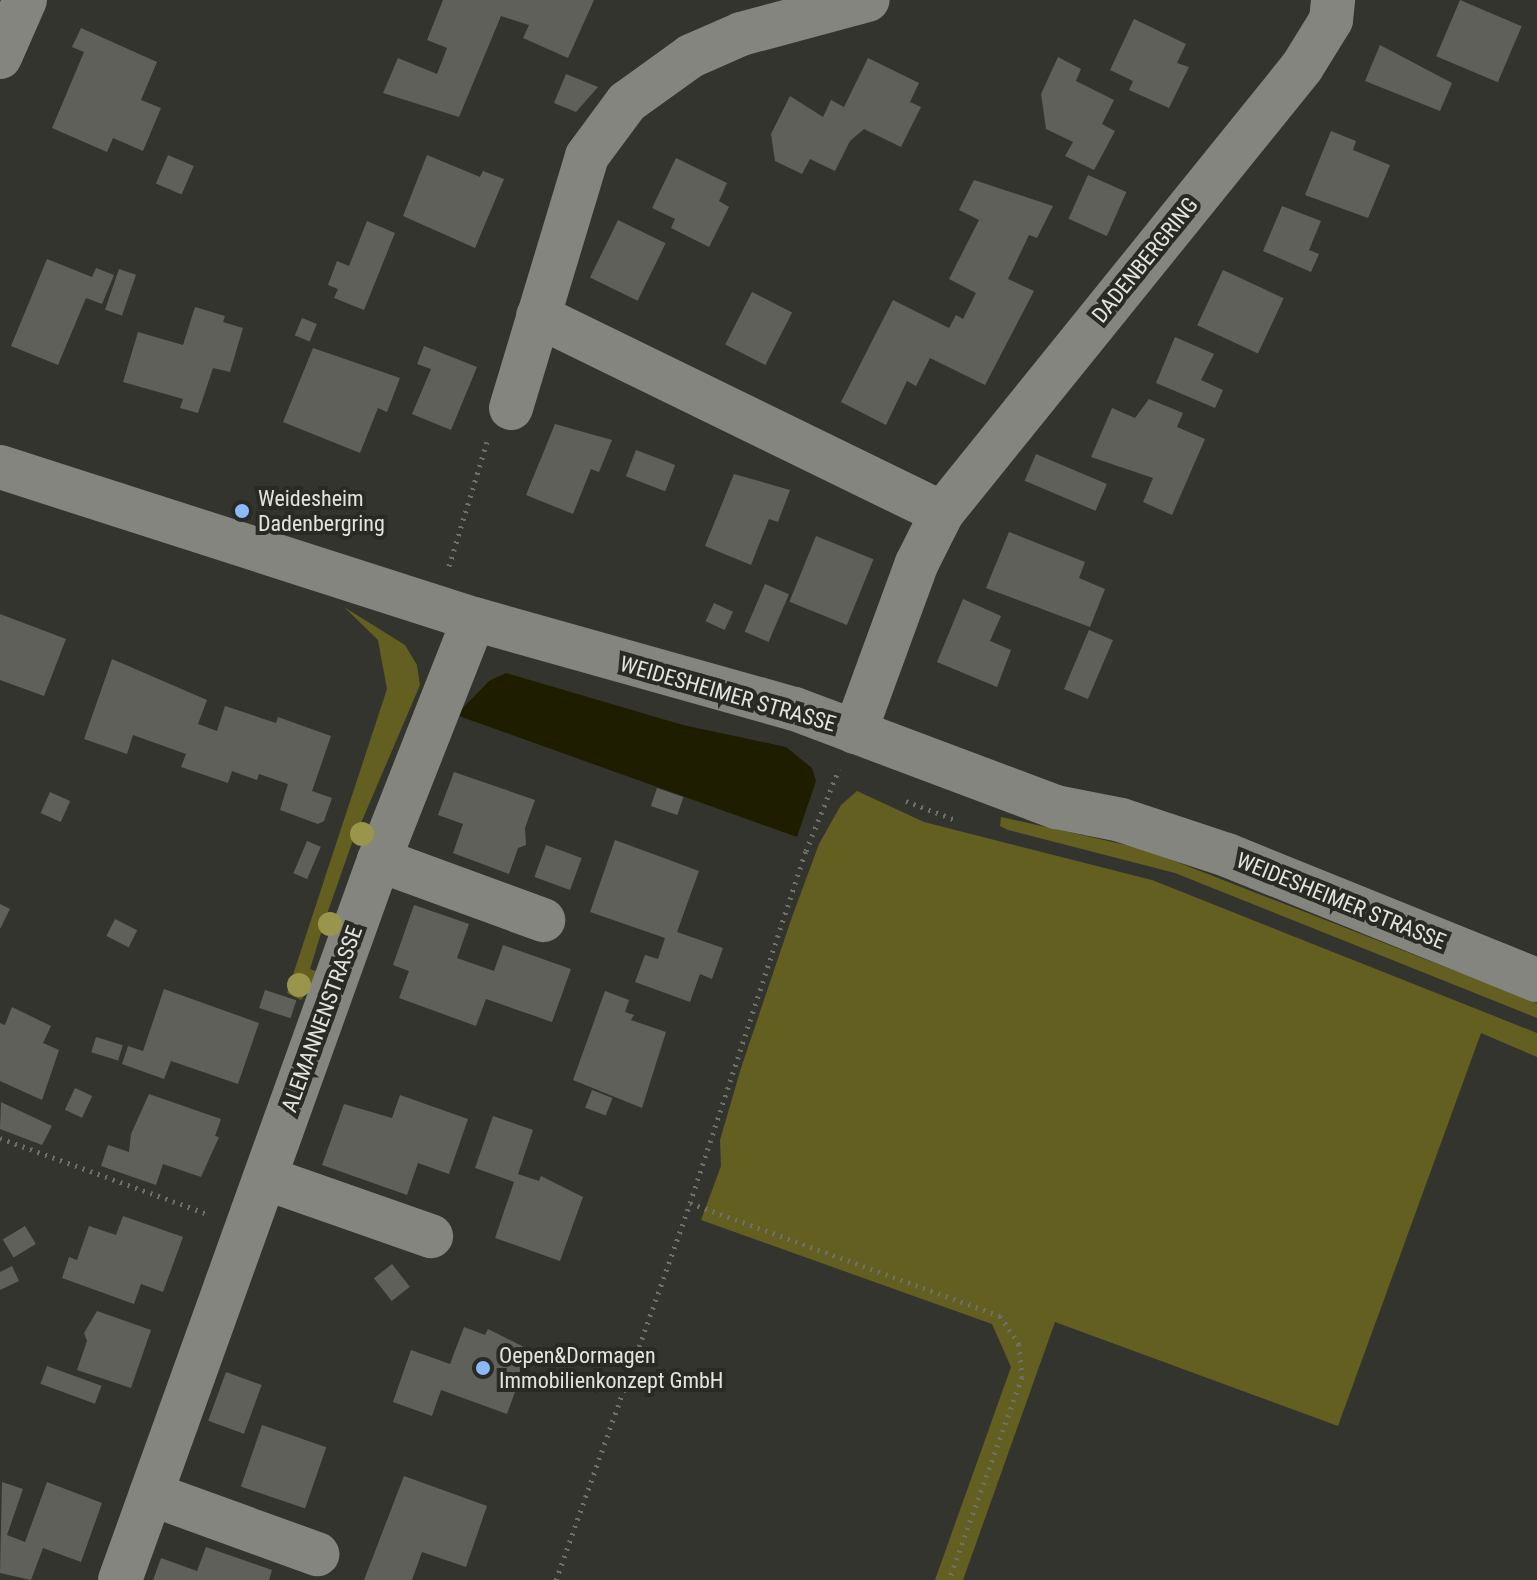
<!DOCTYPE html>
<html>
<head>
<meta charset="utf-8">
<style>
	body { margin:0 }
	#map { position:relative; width:1537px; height:1580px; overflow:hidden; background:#34342f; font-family:"Roboto Condensed",sans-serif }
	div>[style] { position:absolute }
	.green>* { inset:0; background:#635f20 }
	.water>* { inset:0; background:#1f1d00 }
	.building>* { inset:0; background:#60605b; transform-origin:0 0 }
	.path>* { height:5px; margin-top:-2.5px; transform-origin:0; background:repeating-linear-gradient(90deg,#6f6f6b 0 2px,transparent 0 8px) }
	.minor>* { height:44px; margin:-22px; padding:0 22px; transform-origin:22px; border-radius:22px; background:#85857f }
	.trees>* { width:24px; height:24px; margin:-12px; border-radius:50%; background:#99954b }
	.dots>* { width:22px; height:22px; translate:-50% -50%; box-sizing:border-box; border:4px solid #2a2a25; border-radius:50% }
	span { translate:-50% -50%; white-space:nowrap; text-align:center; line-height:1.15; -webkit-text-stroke:8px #2a2a25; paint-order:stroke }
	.street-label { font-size:22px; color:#e3e3e0 }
	.poi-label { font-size:22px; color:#e3e3e0 }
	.left { translate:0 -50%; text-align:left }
</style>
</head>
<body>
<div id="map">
	<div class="green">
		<i style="clip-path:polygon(344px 607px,405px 645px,417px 665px,420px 685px,361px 823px,373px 829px,368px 845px,353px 840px,327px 914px,341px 918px,335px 936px,321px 933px,310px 969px,321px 973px,301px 1000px,287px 993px,387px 689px,378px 640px)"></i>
		<i style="clip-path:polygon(857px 791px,924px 822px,1152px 880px,1537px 1033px,1537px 1057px,1481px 1033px,1338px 1426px,1055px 1322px,963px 1580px,935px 1580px,1011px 1367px,992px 1324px,701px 1220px,721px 1166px,720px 1140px,741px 1068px,792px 917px,819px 844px,841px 805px)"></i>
		<i style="clip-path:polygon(1001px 817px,1144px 849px,1537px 1003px,1537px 1018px,1175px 873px,1008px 830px,1000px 826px)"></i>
	</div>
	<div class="water">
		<i style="clip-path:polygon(506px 673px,683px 725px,786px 747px,812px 768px,816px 781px,797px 837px,456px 715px,489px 681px)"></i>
	</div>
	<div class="building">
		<i style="clip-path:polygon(443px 0,594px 0,568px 58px,523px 38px,529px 25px,501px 16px,459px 117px,383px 93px,398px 58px,437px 74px,447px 48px,427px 40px)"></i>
		<i style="left:1460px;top:0;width:67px;height:61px;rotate:23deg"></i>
		<i style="clip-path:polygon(1134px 19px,1186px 44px,1177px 63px,1189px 67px,1169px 108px,1129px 90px,1133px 81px,1110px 70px)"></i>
		<i style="clip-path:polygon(81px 28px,157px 62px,141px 100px,161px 108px,143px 151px,113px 138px,107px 152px,52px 128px,84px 52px,72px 47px)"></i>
		<i style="clip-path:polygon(1380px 45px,1452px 83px,1440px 111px,1365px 81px)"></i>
		<i style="clip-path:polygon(1058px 57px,1081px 69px,1076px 81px,1114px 100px,1102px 124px,1115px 131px,1094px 170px,1065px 156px,1073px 142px,1046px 129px,1041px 94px)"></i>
		<i style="clip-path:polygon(868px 58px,919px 83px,910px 102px,921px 107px,901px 147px,864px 129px,850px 141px,835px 171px,810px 159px,802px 174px,775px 161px,771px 134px,790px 96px,823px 117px,831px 100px,844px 107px)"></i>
		<i style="clip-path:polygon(566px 74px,598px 87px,576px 112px,554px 103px)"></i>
		<i style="clip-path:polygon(1331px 131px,1356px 141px,1353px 150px,1390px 165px,1368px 218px,1305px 195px)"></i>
		<i style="left:168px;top:155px;width:28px;height:31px;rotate:23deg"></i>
		<i style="clip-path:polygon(427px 155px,480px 177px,483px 171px,504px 179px,475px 248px,403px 216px)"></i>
		<i style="clip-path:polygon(676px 158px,727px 183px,719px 201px,729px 207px,709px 247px,671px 228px,675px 219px,652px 208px)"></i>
		<i style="left:1088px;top:175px;width:42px;height:48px;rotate:24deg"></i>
		<i style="clip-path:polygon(974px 180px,1053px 206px,1037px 238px,1029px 235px,1008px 279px,1034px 291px,985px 385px,930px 358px,916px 386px,907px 381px,886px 425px,841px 402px,893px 300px,949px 328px,956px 315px,963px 319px,976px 293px,949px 279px,979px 220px,959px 210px)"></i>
		<i style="clip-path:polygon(1282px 206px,1321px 221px,1309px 250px,1319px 254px,1311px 272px,1263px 251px)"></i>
		<i style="left:618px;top:220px;width:53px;height:64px;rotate:26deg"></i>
		<i style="clip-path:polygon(367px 221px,395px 233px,364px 310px,334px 298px,338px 289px,328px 285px,337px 261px,349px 266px)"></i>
		<i style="clip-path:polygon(47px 259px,92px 277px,96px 268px,114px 275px,102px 304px,86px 298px,58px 365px,11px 346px)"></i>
		<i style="left:119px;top:269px;width:18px;height:43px;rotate:19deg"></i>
		<i style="left:1223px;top:270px;width:67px;height:61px;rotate:25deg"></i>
		<i style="left:752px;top:292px;width:45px;height:59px;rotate:27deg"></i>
		<i style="clip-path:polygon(195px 307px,225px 316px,223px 322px,243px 328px,230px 372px,213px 368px,198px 413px,180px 408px,183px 399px,123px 382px,138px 332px,183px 345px)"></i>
		<i style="left:302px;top:318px;width:16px;height:19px;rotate:22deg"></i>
		<i style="clip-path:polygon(1175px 337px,1214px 354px,1201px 380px,1223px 390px,1215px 408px,1156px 383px)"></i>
		<i style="clip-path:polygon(424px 346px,477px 367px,451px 430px,412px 414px,431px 369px,417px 364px)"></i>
		<i style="clip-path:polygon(313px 348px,400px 378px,387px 412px,378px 408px,360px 453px,283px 422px)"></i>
		<i style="clip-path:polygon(1149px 399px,1183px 413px,1177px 427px,1205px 439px,1172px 515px,1143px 502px,1153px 478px,1091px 457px,1112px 408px,1135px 418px)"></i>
		<i style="clip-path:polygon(555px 424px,612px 440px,599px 472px,591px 469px,573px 514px,526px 495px)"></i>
		<i style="left:636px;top:450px;width:42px;height:28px;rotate:21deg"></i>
		<i style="left:1036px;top:454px;width:77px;height:29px;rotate:23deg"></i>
		<i style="clip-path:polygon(734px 474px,790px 490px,778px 522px,769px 519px,751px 565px,705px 546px)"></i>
		<i style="clip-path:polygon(1009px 532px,1085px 562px,1079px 578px,1105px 589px,1090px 627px,986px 588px)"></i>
		<i style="left:816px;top:536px;width:62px;height:71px;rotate:22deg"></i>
		<i style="left:765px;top:584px;width:26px;height:52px;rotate:23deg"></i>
		<i style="clip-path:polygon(963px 599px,1001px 616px,990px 641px,1011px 650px,997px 687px,937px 662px)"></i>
		<i style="left:714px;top:603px;width:21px;height:20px;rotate:25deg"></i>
		<i style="clip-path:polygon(0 614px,66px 639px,44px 696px,0 680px)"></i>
		<i style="left:1089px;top:630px;width:26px;height:64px;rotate:23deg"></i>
		<i style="clip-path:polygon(112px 659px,207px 700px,198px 724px,217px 731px,225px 706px,276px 723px,278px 717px,331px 736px,312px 791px,332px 798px,324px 821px,318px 824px,280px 810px,288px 784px,259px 774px,257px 780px,232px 771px,228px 783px,181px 767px,186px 754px,133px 735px,127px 754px,84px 739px)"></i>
		<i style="clip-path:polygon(454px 772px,535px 800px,525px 828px,526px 845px,518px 848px,509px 874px,453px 853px,463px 824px,438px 815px)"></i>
		<i style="left:657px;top:788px;width:28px;height:19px;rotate:19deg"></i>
		<i style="left:50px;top:792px;width:22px;height:23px;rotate:24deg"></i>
		<i style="clip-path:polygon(615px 840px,699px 871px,677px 932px,723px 948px,712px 979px,700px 974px,690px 1002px,635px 982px,645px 955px,658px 959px,665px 938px,590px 912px)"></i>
		<i style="left:307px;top:841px;width:15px;height:35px;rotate:23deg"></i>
		<i style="left:546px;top:845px;width:38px;height:34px;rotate:20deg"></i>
		<i style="clip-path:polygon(0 904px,10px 909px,0 929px)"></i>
		<i style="clip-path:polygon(414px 905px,469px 924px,457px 958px,494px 971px,503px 945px,571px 969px,552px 1022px,486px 999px,476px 1026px,399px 998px,409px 971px,393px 965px)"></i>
		<i style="left:115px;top:919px;width:25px;height:19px;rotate:27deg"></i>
		<i style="clip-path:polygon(164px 989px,259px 1023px,238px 1084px,171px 1061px,164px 1079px,122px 1064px,128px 1046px,143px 1051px)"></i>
		<i style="left:265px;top:990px;width:33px;height:19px;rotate:18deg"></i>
		<i style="clip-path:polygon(605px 991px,629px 1000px,625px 1012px,634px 1015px,631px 1020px,666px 1032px,642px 1108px,573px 1080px)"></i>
		<i style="clip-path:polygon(12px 1007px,51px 1026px,43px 1043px,59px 1050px,42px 1100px,0 1081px,0 1023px,5px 1025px)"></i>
		<i style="left:96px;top:1037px;width:28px;height:16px;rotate:17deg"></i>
		<i style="left:75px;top:1088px;width:19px;height:24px;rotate:25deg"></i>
		<i style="left:592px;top:1090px;width:22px;height:19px;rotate:21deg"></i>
		<i style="clip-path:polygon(149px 1094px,221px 1119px,215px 1136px,219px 1137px,201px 1177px,163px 1164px,156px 1185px,101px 1166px,108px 1145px,129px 1152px,131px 1134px)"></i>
		<i style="clip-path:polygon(400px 1095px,468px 1119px,449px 1174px,418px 1163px,407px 1195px,322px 1165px,344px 1104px,392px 1118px)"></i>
		<i style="clip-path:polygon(1px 1102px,52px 1126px,42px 1145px,0 1129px)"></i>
		<i style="clip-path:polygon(493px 1116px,533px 1130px,518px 1174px,539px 1181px,541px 1176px,583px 1197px,560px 1261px,495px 1238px,514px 1182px,475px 1168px)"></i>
		<i style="clip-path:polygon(123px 1216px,183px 1237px,163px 1292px,141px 1284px,134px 1304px,62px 1278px,69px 1257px,77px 1260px,89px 1226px,116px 1235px)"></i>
		<i style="left:25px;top:1226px;width:21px;height:26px;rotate:59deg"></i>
		<i style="left:392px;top:1264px;width:29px;height:23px;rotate:52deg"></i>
		<i style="clip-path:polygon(12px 1266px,19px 1281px,0 1290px,0 1272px)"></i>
		<i style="clip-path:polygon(97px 1311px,151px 1330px,131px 1388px,77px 1370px,87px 1341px,84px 1333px)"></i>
		<i style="clip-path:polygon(464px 1327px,485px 1335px,488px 1329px,530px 1350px,507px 1414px,441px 1390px,432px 1416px,393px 1402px,411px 1350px,450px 1364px)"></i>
		<i style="left:47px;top:1366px;width:58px;height:19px;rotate:20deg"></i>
		<i style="left:226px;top:1372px;width:38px;height:52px;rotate:20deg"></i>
		<i style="left:262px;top:1425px;width:68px;height:65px;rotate:19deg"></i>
		<i style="clip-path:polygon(404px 1476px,487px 1506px,466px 1567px,422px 1552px,412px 1580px,364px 1580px)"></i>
		<i style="clip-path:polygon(2px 1482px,23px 1489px,7px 1535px,25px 1542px,47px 1482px,102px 1503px,81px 1562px,43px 1548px,31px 1580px,0 1573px)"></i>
		<i style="clip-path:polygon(206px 1547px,272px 1570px,269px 1580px,153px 1580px,161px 1558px,197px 1571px)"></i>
	</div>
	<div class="path">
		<i style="left:449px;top:566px;width:130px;rotate:-73deg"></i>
		<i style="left:906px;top:801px;width:53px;rotate:20.8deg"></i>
		<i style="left:0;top:1138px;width:218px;rotate:20.1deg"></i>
		<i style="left:690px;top:1203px;width:330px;rotate:20deg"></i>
		<i style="left:1000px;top:1316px;width:34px;rotate:56deg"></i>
		<i style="left:1019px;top:1344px;width:33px;rotate:85deg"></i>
		<i style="left:1022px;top:1377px;width:216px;rotate:109.8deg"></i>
		<i style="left:556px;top:1580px;width:400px;rotate:-70.4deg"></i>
		<i style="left:690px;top:1203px;width:371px;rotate:-71.8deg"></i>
		<i style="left:806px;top:851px;width:88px;rotate:-68.1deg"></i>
	</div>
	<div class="minor">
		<i style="left:0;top:57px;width:62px;rotate:-66.3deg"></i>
		<i style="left:538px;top:316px;width:449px;rotate:26deg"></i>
		<i style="left:511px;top:408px;width:263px;rotate:-73.2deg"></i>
		<i style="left:587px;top:156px;width:67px;rotate:-53.5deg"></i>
		<i style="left:627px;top:102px;width:79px;rotate:-35.7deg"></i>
		<i style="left:691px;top:56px;width:55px;rotate:-23.7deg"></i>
		<i style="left:741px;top:34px;width:131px;rotate:-15deg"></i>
		<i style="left:0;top:467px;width:498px;rotate:17.8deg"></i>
		<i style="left:474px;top:619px;width:333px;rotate:15.7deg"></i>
		<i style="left:795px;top:709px;width:279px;rotate:20.6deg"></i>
		<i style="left:1056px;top:807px;width:66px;rotate:11.3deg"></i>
		<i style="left:1121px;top:820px;width:112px;rotate:18.3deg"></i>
		<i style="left:1227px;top:855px;width:334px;rotate:22deg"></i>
		<i style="left:855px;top:732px;width:180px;rotate:-69.9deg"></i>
		<i style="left:917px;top:563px;width:56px;rotate:-63.4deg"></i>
		<i style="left:942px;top:513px;width:573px;rotate:-51.09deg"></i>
		<i style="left:1302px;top:67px;width:55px;rotate:-58.3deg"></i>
		<i style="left:1331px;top:20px;width:20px;rotate:-84deg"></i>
		<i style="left:379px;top:860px;width:175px;rotate:20.1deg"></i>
		<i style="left:265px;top:1178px;width:176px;rotate:19.3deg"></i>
		<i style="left:151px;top:1494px;width:177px;rotate:19.9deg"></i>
		<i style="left:120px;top:1580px;width:765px;rotate:-70.22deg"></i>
		<i style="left:379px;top:860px;width:259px;rotate:-68.5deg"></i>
	</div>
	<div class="trees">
		<i style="left:362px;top:834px"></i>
		<i style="left:330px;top:924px"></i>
		<i style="left:299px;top:985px"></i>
	</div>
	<div class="dots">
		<i style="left:242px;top:511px;background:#8abafc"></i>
		<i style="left:483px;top:1368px;background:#8abafc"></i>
	</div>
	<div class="street-label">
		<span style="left:1145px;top:260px;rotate:-51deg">DADENBERGRING</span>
		<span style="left:728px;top:694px;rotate:16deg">WEIDESHEIMER STRASSE</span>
		<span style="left:1341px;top:901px;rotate:22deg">WEIDESHEIMER STRASSE</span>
		<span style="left:322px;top:1019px;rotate:-70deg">ALEMANNENSTRASSE</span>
	</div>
	<div class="poi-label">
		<span class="left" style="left:258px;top:511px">Weidesheim<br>Dadenbergring</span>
		<span class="left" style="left:499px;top:1368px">Oepen&amp;Dormagen<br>Immobilienkonzept GmbH</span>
	</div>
</div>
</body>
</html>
